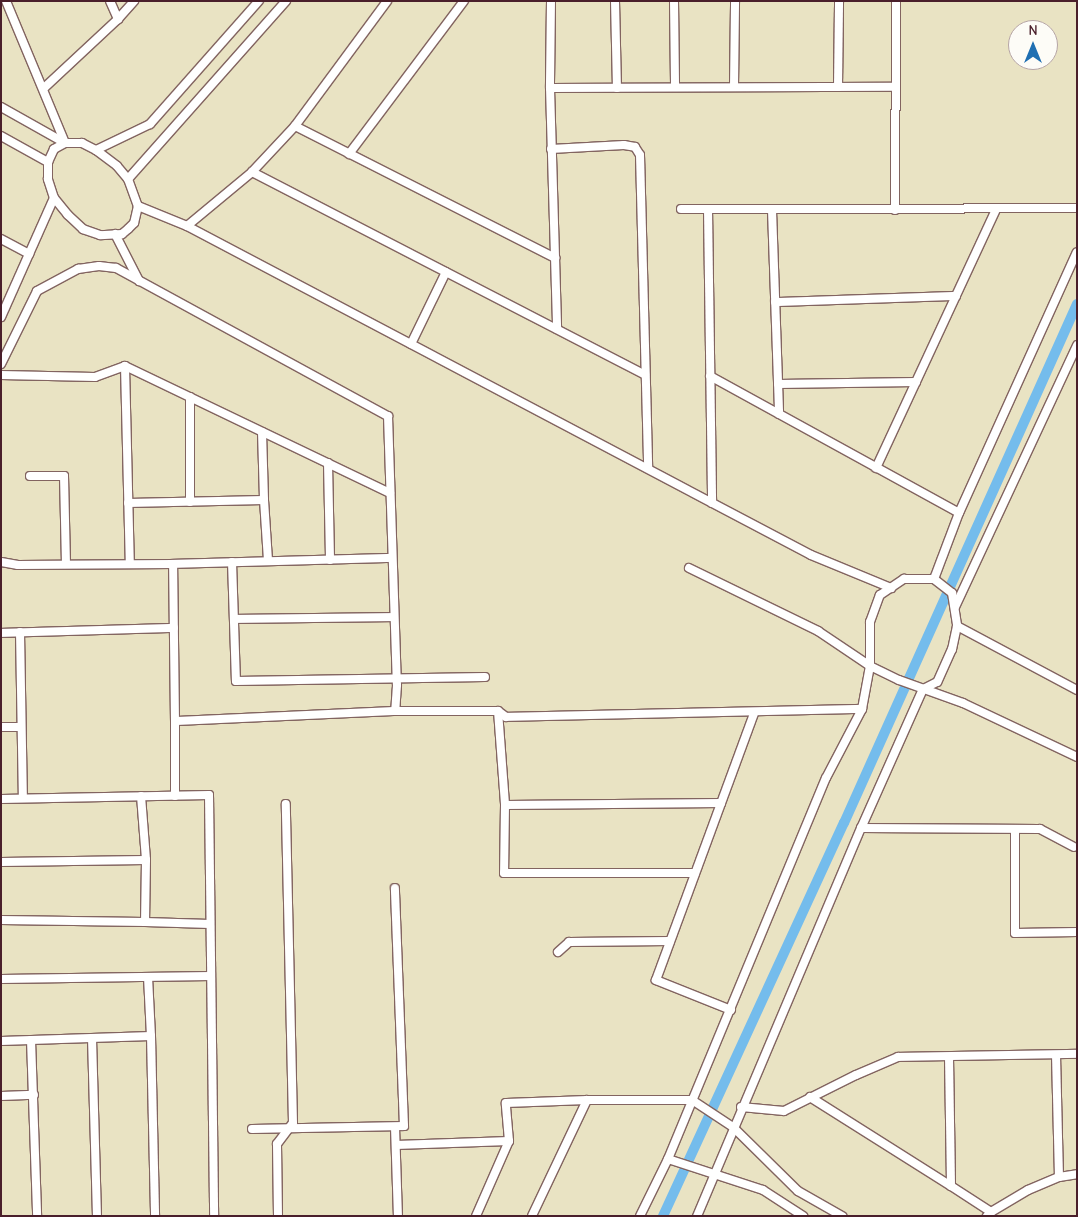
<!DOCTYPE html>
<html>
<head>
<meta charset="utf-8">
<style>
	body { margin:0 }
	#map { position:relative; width:1078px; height:1217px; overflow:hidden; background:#e9e3c3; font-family:"Comic Neue",sans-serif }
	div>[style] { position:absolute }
	.canal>* { height:10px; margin:-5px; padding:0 5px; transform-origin:5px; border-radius:5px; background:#74bcec }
	.roads { filter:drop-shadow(1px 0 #826460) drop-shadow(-1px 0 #826460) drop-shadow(0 1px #826460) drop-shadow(0 -1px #826460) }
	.minor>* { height:8px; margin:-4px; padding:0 4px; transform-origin:4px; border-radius:4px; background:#fff }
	span { translate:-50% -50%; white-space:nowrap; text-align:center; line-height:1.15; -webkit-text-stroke:4px #fdfcf7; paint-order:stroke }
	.frame { position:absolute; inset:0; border:2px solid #4a1f2b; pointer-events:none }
	.north { position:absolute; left:1008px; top:20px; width:50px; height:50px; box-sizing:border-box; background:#fdfcf7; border:1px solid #b5a4a5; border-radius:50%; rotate:0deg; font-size:14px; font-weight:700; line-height:20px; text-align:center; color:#4a1f2b }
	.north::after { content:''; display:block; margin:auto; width:18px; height:22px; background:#1f6fb2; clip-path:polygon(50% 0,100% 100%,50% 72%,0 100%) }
</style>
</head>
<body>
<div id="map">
	<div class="canal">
		<i style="left:663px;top:1216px;width:433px;rotate:-65.3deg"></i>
		<i style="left:844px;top:823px;width:569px;rotate:-65.82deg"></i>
	</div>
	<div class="roads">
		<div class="minor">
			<i style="left:6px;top:1px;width:154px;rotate:67.4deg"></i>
			<i style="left:110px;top:1px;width:20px;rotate:66deg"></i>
			<i style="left:551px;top:1px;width:87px;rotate:90.7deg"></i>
			<i style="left:550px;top:88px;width:241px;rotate:88.3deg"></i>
			<i style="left:615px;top:1px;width:87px;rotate:88.7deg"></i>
			<i style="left:674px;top:1px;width:86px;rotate:89.3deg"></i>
			<i style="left:734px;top:87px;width:86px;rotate:-89.3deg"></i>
			<i style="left:838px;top:87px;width:86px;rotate:-89.3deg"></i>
			<i style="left:44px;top:88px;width:101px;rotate:-43deg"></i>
			<i style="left:118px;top:19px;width:24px;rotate:-48deg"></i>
			<i style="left:550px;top:88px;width:346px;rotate:-0.2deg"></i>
			<i style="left:1px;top:107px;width:73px;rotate:29.4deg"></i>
			<i style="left:295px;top:126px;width:292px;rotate:26.9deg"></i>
			<i style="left:1px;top:136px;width:54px;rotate:29deg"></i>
			<i style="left:65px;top:143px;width:17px"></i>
			<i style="left:82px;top:143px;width:16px;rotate:27deg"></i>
			<i style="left:96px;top:150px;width:26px;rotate:37deg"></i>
			<i style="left:117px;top:166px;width:17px;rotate:50deg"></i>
			<i style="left:128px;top:179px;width:29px;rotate:70deg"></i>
			<i style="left:138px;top:206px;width:17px;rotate:103deg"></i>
			<i style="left:134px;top:223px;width:8px;rotate:135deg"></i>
			<i style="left:128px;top:229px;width:8px;rotate:140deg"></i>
			<i style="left:122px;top:234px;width:22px;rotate:177deg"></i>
			<i style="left:100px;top:235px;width:18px;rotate:-161deg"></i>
			<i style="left:83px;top:229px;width:21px;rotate:-137deg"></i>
			<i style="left:68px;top:215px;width:22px;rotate:-129deg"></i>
			<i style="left:54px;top:198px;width:20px;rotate:-108deg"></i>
			<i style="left:48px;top:179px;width:17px;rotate:-90deg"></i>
			<i style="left:48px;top:162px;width:14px;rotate:-65deg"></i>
			<i style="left:54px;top:149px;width:13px;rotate:-29deg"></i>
			<i style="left:551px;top:149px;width:73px;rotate:-3.1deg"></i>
			<i style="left:624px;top:145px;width:11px;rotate:10deg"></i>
			<i style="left:635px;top:147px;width:9px;rotate:58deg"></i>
			<i style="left:640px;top:155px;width:312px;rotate:88.5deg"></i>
			<i style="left:96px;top:150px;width:60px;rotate:-25.7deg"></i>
			<i style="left:150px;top:124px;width:164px;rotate:-48.5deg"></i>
			<i style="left:349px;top:154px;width:191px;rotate:-53.1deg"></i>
			<i style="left:252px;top:172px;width:442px;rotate:27.3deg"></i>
			<i style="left:128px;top:179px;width:238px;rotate:-48.4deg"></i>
			<i style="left:138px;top:206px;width:53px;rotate:22.2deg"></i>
			<i style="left:187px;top:226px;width:705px;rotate:27.8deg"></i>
			<i style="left:811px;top:555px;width:87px;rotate:22.4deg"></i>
			<i style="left:681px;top:209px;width:396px;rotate:-0.1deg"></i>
			<i style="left:708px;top:209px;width:294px;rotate:89.2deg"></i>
			<i style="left:772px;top:210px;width:204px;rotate:88deg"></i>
			<i style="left:895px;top:210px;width:209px;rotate:-89.7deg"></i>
			<i style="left:187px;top:226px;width:85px;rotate:-39.7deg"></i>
			<i style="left:252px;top:172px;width:63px;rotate:-46.9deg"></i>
			<i style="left:295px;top:126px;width:155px;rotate:-53.6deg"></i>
			<i style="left:115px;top:234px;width:53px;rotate:62.9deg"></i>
			<i style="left:1px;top:239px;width:32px;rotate:28deg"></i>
			<i style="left:775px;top:302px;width:181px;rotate:-1.9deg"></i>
			<i style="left:1px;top:317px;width:130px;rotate:-66deg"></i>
			<i style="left:411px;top:344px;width:80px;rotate:-64.1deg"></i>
			<i style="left:1px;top:364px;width:81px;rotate:-63.7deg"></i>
			<i style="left:37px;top:291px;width:47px;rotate:-28.2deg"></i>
			<i style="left:78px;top:269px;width:21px;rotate:-8deg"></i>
			<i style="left:99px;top:266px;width:17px;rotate:7deg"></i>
			<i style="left:116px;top:268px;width:310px;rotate:28.6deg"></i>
			<i style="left:388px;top:416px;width:269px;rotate:88.1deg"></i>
			<i style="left:397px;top:685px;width:26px;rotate:94deg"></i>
			<i style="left:395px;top:711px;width:220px;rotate:177.4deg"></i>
			<i style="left:175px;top:721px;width:157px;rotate:-90.7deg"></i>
			<i style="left:173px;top:564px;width:155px;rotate:179.6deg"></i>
			<i style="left:18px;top:565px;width:17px;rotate:-170deg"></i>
			<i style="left:125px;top:366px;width:198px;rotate:88.6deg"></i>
			<i style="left:1px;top:375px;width:94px;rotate:1.2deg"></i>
			<i style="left:95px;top:377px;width:32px;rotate:-20deg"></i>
			<i style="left:125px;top:366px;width:294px;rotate:25.6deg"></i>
			<i style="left:710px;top:376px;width:284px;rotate:28.8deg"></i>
			<i style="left:778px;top:384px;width:138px;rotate:-0.8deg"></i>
			<i style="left:262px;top:432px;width:68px;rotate:88.3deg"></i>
			<i style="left:328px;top:463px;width:97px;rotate:88.8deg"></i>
			<i style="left:876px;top:468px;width:285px;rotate:-65.1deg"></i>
			<i style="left:30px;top:476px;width:34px"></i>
			<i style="left:64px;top:476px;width:88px;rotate:88.7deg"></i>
			<i style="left:190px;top:502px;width:105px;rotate:-90deg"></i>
			<i style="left:128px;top:503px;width:136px;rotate:-1.3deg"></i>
			<i style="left:264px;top:500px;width:61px;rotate:86.2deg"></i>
			<i style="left:232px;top:562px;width:119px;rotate:88.1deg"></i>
			<i style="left:236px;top:681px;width:249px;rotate:-0.9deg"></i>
			<i style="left:173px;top:564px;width:219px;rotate:-1.6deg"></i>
			<i style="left:689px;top:568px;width:144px;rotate:26deg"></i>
			<i style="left:818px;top:631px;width:63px;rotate:33.9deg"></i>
			<i style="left:870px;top:666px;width:32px;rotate:26deg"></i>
			<i style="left:899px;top:680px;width:68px;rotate:19.8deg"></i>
			<i style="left:963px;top:703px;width:126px;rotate:25.3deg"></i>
			<i style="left:934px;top:579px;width:71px;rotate:-69.3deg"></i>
			<i style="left:959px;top:513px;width:286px;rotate:-65.7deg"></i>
			<i style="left:955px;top:607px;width:289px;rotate:-65deg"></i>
			<i style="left:234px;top:619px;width:160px;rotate:-0.7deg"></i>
			<i style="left:957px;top:626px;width:136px;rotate:28.1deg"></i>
			<i style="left:20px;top:632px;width:166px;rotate:89deg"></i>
			<i style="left:1px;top:633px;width:173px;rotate:-1.7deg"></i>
			<i style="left:395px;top:711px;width:103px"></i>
			<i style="left:498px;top:711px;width:10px;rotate:37deg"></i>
			<i style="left:506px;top:717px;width:356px;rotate:-1.3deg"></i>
			<i style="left:498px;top:711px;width:94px;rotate:85.7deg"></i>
			<i style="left:505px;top:805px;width:68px;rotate:90.8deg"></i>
			<i style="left:504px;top:873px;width:191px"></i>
			<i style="left:1px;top:727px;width:20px"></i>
			<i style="left:141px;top:796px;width:64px;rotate:85.5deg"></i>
			<i style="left:175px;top:796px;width:75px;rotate:-90deg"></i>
			<i style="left:1px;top:799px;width:208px;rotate:-1.1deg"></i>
			<i style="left:209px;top:795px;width:421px;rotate:89.3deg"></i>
			<i style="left:505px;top:805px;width:216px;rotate:-0.5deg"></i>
			<i style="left:861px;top:828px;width:179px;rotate:0.3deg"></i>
			<i style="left:1040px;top:829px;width:38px;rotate:28deg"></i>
			<i style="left:1015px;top:830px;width:103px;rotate:90deg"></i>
			<i style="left:1015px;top:933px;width:62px;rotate:-0.9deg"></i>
			<i style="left:1px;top:862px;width:145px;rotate:-0.8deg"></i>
			<i style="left:146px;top:860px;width:62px;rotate:90.9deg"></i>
			<i style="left:145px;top:922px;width:144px;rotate:-179.2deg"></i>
			<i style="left:145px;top:922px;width:65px;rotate:1.8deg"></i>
			<i style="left:558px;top:952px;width:15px;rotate:-42deg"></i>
			<i style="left:569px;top:942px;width:101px;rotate:-0.6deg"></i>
			<i style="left:148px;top:977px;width:59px;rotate:87.1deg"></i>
			<i style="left:1px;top:979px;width:210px;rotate:-0.8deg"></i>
			<i style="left:731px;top:1010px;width:81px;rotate:-158.2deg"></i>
			<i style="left:656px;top:980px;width:284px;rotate:-69.8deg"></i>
			<i style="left:92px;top:1038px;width:178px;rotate:88.4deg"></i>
			<i style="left:31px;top:1040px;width:176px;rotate:88deg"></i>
			<i style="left:1px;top:1041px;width:150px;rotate:-1.9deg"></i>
			<i style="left:151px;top:1036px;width:180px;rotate:88.7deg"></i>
			<i style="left:1056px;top:1055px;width:122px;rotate:88.6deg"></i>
			<i style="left:949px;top:1057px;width:129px;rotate:89.1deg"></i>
			<i style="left:1px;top:1096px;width:33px;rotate:-2deg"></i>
			<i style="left:810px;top:1097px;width:167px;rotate:32.3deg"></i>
			<i style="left:951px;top:1186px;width:48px;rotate:33deg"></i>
			<i style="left:991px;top:1212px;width:6px;rotate:135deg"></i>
			<i style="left:587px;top:1100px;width:105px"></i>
			<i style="left:692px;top:1100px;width:49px;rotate:33.4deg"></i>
			<i style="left:733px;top:1127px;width:91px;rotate:44.6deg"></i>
			<i style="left:798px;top:1191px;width:51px;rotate:29.6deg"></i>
			<i style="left:741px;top:1107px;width:43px;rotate:5.3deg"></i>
			<i style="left:784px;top:1111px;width:80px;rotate:-26.6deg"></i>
			<i style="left:856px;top:1075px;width:46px;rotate:-23.2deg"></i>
			<i style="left:898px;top:1057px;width:179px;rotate:-1deg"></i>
			<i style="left:395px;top:1127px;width:89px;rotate:88.1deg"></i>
			<i style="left:252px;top:1129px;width:152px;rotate:-1.1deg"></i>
			<i style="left:404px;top:1126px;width:238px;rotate:-92.2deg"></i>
			<i style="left:396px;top:1145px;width:113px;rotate:-2deg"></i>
			<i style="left:668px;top:1159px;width:100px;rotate:18.1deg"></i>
			<i style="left:763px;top:1190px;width:48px;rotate:33deg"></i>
			<i style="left:991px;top:1212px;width:43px;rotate:-30.7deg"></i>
			<i style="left:1028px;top:1190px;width:34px;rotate:-23deg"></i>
			<i style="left:1059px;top:1177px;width:18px;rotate:-9deg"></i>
			<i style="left:278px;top:1216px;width:72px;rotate:-90.8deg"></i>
			<i style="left:277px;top:1144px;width:26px;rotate:-53deg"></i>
			<i style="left:293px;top:1123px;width:319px;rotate:-91.3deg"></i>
			<i style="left:476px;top:1216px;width:82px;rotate:-66.3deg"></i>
			<i style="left:509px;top:1141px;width:38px;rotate:-95deg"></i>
			<i style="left:506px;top:1103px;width:81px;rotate:-2.1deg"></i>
			<i style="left:587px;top:1100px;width:128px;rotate:115.4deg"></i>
			<i style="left:640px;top:1216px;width:64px;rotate:-63.8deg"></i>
			<i style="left:668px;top:1159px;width:412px;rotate:-67.5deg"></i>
			<i style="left:826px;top:778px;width:78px;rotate:-62.4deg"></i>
			<i style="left:862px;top:709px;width:44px;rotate:-79.5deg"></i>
			<i style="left:870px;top:666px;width:44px;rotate:-90deg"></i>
			<i style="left:870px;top:622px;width:29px;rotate:-70deg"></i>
			<i style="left:880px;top:595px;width:29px;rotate:-34deg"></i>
			<i style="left:904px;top:579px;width:30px"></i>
			<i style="left:934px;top:579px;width:23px;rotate:38deg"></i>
			<i style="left:952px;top:593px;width:33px;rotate:81deg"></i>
			<i style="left:957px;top:626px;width:24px;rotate:102deg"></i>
			<i style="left:952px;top:649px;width:36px;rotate:114deg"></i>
			<i style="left:937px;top:682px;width:16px;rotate:153deg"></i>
			<i style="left:923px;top:689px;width:152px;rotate:114deg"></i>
			<i style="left:861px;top:828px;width:421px;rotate:112.9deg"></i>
		</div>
	</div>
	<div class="frame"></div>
	<div class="north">N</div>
</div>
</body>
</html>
